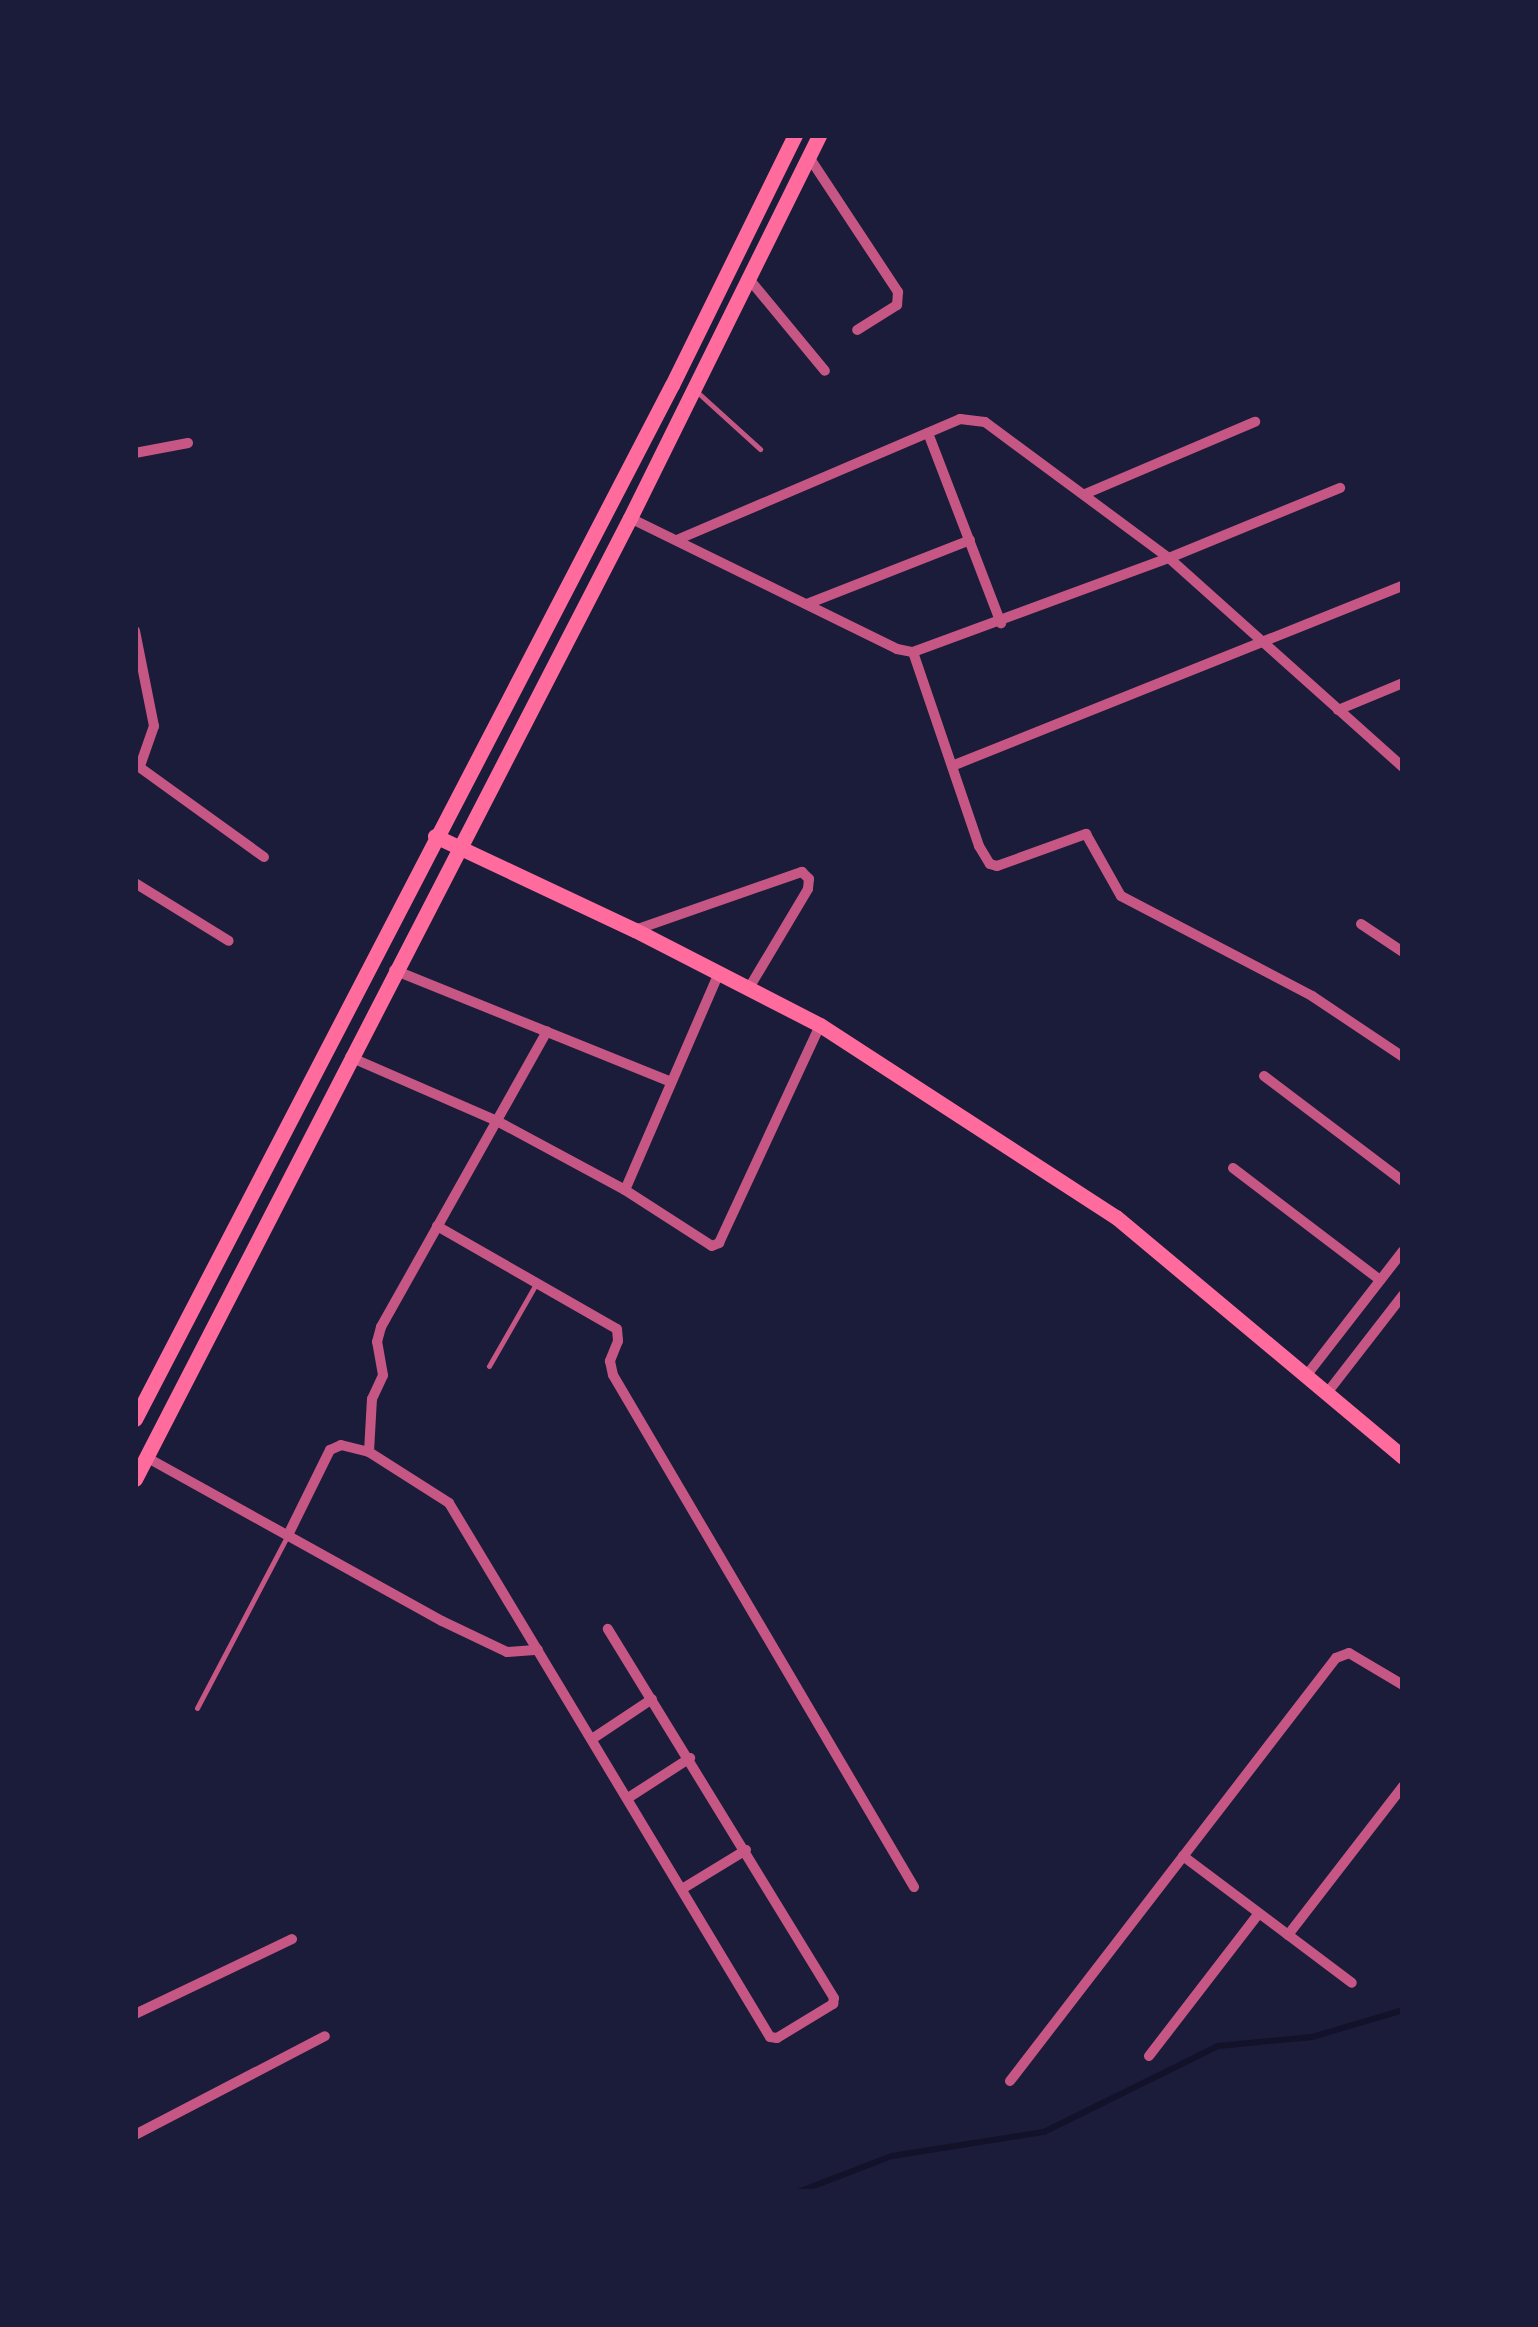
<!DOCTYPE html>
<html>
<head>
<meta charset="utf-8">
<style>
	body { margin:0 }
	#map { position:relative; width:1538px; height:2327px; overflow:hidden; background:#1b1b3a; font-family:"Fira Sans",sans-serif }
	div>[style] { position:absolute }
	.stream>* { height:6px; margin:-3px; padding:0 3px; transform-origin:3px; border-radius:3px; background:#12122b }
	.service>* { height:5px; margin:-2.5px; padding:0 2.5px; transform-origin:2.5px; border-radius:2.5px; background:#c65784 }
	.minor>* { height:10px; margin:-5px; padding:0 5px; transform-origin:5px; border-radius:5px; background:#c65784 }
	.secondary>* { height:15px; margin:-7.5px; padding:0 7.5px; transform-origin:7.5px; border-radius:7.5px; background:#ff6b9d }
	span { translate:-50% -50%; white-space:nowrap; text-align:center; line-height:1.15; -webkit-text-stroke:9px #1b1b3a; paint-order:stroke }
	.frame { position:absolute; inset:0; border:138px solid #1b1b3a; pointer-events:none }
</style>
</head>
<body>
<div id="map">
	<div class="stream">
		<i style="left:798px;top:2192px;width:101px;rotate:-21deg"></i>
		<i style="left:892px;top:2156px;width:154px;rotate:-9deg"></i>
		<i style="left:1044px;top:2132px;width:194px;rotate:-26.3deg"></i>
		<i style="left:1218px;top:2046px;width:94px;rotate:-5.5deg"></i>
		<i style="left:1312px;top:2037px;width:95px;rotate:-16.5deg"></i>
	</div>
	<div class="service">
		<i style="left:695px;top:390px;width:88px;rotate:42.2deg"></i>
		<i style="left:489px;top:1366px;width:95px;rotate:-60.2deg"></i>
		<i style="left:197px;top:1708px;width:195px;rotate:-62.3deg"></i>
	</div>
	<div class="minor">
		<i style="left:809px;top:157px;width:162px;rotate:56.6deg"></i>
		<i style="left:898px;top:292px;width:13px;rotate:94deg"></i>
		<i style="left:897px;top:305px;width:47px;rotate:148deg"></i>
		<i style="left:749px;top:279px;width:119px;rotate:50.4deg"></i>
		<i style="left:928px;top:433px;width:204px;rotate:69deg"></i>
		<i style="left:135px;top:453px;width:54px;rotate:-10.7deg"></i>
		<i style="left:1085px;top:494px;width:185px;rotate:-23deg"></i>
		<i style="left:630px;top:518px;width:297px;rotate:26.1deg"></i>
		<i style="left:897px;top:649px;width:16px;rotate:11deg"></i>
		<i style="left:913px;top:652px;width:273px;rotate:-20.2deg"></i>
		<i style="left:1169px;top:558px;width:185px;rotate:-22.3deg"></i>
		<i style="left:679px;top:539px;width:306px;rotate:-23.1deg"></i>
		<i style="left:960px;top:419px;width:25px;rotate:7deg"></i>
		<i style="left:985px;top:422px;width:229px;rotate:36.5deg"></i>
		<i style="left:1169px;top:558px;width:314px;rotate:41.8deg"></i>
		<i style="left:807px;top:604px;width:175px;rotate:-21.4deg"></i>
		<i style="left:135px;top:631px;width:97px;rotate:78.7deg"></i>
		<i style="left:154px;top:726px;width:42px;rotate:109.3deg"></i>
		<i style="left:913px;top:652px;width:205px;rotate:71.2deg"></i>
		<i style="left:979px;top:846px;width:21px;rotate:59deg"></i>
		<i style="left:990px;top:864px;width:7px;rotate:16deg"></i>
		<i style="left:997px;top:866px;width:95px;rotate:-19.8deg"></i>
		<i style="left:1086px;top:834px;width:71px;rotate:60.6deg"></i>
		<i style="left:1121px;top:896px;width:216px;rotate:27.6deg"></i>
		<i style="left:1312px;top:996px;width:110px;rotate:33.8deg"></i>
		<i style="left:1338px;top:710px;width:70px;rotate:-22.6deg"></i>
		<i style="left:135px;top:764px;width:159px;rotate:35.8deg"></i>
		<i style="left:952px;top:766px;width:486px;rotate:-21.8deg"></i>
		<i style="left:135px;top:883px;width:110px;rotate:31.7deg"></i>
		<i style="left:1361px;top:924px;width:50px;rotate:33.7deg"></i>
		<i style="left:635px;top:930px;width:177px;rotate:-19.2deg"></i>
		<i style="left:802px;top:872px;width:10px;rotate:45deg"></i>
		<i style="left:809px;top:879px;width:10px;rotate:96deg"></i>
		<i style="left:808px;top:889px;width:115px;rotate:120.8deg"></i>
		<i style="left:394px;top:970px;width:299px;rotate:22deg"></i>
		<i style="left:350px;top:1057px;width:160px;rotate:23.5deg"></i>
		<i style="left:497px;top:1121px;width:145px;rotate:28.3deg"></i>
		<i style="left:625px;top:1190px;width:103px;rotate:32.8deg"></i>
		<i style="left:712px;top:1246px;width:8px;rotate:-23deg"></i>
		<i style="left:719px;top:1243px;width:240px;rotate:-65.1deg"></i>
		<i style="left:1264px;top:1076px;width:174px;rotate:37.1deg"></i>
		<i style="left:1233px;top:1168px;width:185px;rotate:37.3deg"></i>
		<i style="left:625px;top:1190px;width:236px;rotate:-66.6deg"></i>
		<i style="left:437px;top:1226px;width:207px;rotate:29.8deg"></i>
		<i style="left:617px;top:1329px;width:12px;rotate:85deg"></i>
		<i style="left:618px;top:1341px;width:22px;rotate:112deg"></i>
		<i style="left:610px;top:1361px;width:14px;rotate:78deg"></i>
		<i style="left:613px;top:1375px;width:594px;rotate:59.55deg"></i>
		<i style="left:1306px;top:1376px;width:158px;rotate:-52.2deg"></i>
		<i style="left:1327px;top:1393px;width:124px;rotate:-52.2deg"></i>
		<i style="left:369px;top:1452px;width:53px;rotate:-86.8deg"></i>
		<i style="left:372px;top:1399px;width:26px;rotate:-65deg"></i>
		<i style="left:383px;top:1375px;width:34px;rotate:-100deg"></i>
		<i style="left:377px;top:1342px;width:16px;rotate:-75deg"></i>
		<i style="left:381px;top:1327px;width:339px;rotate:-60.7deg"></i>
		<i style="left:146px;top:1457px;width:338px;rotate:29deg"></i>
		<i style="left:442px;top:1621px;width:72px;rotate:25.5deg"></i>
		<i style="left:507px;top:1652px;width:31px;rotate:-4deg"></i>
		<i style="left:288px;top:1535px;width:95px;rotate:-63.7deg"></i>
		<i style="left:330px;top:1450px;width:12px;rotate:-24deg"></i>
		<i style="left:341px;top:1445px;width:29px;rotate:14deg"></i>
		<i style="left:369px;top:1452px;width:95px;rotate:32.5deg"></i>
		<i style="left:449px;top:1503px;width:623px;rotate:58.99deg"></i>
		<i style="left:770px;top:2037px;width:7px;rotate:8deg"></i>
		<i style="left:777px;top:2038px;width:66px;rotate:-31.3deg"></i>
		<i style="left:833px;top:2004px;width:6px;rotate:-81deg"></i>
		<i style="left:834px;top:1998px;width:433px;rotate:-121.5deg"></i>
		<i style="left:592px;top:1739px;width:72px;rotate:-33.7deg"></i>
		<i style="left:628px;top:1798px;width:74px;rotate:-32.8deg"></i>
		<i style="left:1183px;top:1856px;width:211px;rotate:36.9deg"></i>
		<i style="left:682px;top:1889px;width:75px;rotate:-31.4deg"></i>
		<i style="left:1288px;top:1935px;width:188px;rotate:-52.3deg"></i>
		<i style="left:135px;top:2014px;width:174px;rotate:-25.5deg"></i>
		<i style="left:1149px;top:2056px;width:180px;rotate:-52.4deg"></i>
		<i style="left:1010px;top:2081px;width:534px;rotate:-52.38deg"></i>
		<i style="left:1336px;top:1658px;width:14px;rotate:-21deg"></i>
		<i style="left:1349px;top:1653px;width:63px;rotate:30.7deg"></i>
		<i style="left:135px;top:2135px;width:214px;rotate:-27.5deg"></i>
	</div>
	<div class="secondary">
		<i style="left:435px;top:836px;width:221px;rotate:25.2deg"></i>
		<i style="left:635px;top:930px;width:208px;rotate:27.2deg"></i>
		<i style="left:820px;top:1025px;width:353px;rotate:33deg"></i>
		<i style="left:1116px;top:1217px;width:374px;rotate:39.9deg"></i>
		<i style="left:135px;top:1419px;width:1165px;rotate:-62.56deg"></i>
		<i style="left:672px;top:385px;width:279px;rotate:-63.8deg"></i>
		<i style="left:135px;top:1479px;width:1081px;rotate:-62.75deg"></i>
		<i style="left:630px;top:518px;width:427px;rotate:-63.7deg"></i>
	</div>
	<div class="frame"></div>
</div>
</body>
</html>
